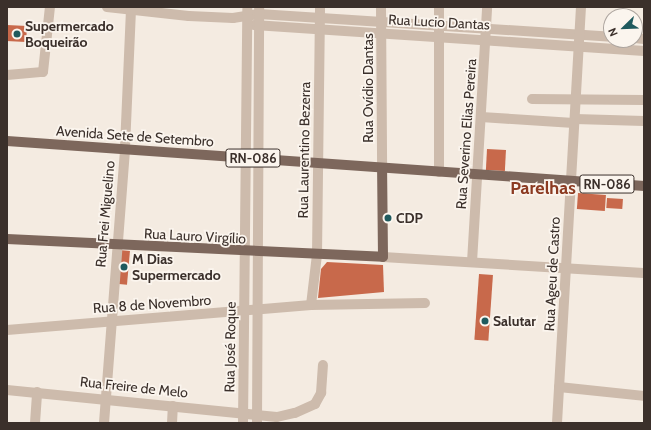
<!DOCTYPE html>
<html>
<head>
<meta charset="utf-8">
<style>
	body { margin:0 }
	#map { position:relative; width:651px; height:430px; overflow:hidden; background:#f4ebe1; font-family:Cabin,sans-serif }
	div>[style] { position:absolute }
	.building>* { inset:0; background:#c8694b; transform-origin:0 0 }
	.minor>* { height:10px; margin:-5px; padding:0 5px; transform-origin:5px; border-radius:5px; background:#cdbbac }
	.major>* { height:10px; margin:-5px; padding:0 5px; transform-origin:5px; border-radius:5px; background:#7d675c }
	.dots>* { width:11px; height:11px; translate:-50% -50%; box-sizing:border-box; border:2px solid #fbf5ee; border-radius:50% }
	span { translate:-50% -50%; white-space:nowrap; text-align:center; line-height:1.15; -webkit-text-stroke:3.5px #fbf5ee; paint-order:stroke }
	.shield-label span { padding:1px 3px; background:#fbf5ee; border:1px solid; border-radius:3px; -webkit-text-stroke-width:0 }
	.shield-label { font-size:13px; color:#3b302b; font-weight:700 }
	.street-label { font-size:14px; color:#3b302b }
	.poi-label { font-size:14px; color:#3b302b; font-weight:700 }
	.left { translate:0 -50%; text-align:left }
	.district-label { font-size:18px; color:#8c3b22; font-weight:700 }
	.frame { position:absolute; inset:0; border:8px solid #3b302b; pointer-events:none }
	.north { position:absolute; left:603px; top:8px; width:40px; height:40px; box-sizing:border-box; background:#fbf5ee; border:1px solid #aea6a0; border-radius:50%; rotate:247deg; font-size:11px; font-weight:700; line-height:16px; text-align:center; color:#3b302b }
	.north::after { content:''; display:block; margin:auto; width:14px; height:18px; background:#1f5a5e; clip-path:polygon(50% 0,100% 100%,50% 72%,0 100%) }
</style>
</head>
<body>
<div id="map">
	<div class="building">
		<i style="left:7px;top:25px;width:20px;height:16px;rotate:3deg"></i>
		<i style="left:487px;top:149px;width:19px;height:21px;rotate:3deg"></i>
		<i style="left:578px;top:193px;width:28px;height:16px;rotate:4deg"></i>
		<i style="left:607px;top:198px;width:16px;height:10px;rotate:4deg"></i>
		<i style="left:119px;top:250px;width:11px;height:34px;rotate:5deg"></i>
		<i style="clip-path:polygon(327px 262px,383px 265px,384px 292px,318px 298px,321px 269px)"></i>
		<i style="left:479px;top:274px;width:14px;height:66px;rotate:4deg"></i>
	</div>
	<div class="minor">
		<i style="left:107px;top:7px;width:82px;rotate:6.3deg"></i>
		<i style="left:189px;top:16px;width:44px;rotate:2.6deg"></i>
		<i style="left:233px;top:18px;width:26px;rotate:-9deg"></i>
		<i style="left:259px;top:14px;width:353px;rotate:3.7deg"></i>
		<i style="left:381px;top:7px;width:161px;rotate:89.6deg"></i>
		<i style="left:439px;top:7px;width:165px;rotate:90deg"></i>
		<i style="left:254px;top:25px;width:391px;rotate:3.8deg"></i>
		<i style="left:635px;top:38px;width:9px;rotate:6deg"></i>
		<i style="left:7px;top:75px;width:36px;rotate:-5deg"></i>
		<i style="left:43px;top:72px;width:65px;rotate:-83.9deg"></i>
		<i style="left:532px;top:99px;width:112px;rotate:0.5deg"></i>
		<i style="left:481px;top:117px;width:93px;rotate:3.7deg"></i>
		<i style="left:575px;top:119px;width:69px;rotate:1.7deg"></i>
		<i style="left:383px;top:257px;width:261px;rotate:3.5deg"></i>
		<i style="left:472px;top:262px;width:255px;rotate:-86.6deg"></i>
		<i style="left:311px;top:305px;width:114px;rotate:-1deg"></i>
		<i style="left:7px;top:330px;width:305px;rotate:-4.7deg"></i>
		<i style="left:311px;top:305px;width:50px;rotate:-83.2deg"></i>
		<i style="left:317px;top:255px;width:248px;rotate:-89.3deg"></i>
		<i style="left:559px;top:387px;width:85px;rotate:6deg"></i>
		<i style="left:7px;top:390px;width:271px;rotate:5.7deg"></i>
		<i style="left:277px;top:417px;width:18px;rotate:-13deg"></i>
		<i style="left:295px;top:413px;width:22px;rotate:-24deg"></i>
		<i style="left:315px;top:404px;width:13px;rotate:-61deg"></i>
		<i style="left:321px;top:393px;width:28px;rotate:-86deg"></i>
		<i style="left:35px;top:423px;width:31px;rotate:-86deg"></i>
		<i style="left:104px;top:423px;width:277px;rotate:-85.6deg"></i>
		<i style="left:125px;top:147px;width:140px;rotate:-87.5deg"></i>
		<i style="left:172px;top:423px;width:17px;rotate:-87deg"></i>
		<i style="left:243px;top:423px;width:414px;rotate:-89.4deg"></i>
		<i style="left:257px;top:423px;width:416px;rotate:-89.7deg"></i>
		<i style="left:557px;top:423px;width:417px;rotate:-86.7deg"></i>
	</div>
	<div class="major">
		<i style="left:7px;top:141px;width:639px;rotate:4.04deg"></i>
		<i style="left:7px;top:239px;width:376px;rotate:2.7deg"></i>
		<i style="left:383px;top:257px;width:89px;rotate:-90.6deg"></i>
	</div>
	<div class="dots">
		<i style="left:17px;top:34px;background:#1f5a5e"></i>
		<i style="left:388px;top:218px;background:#1f5a5e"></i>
		<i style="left:124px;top:267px;background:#1f5a5e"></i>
		<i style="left:485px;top:321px;background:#1f5a5e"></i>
	</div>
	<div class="shield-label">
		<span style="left:253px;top:158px">RN-086</span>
		<span style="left:607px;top:184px">RN-086</span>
	</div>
	<div class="street-label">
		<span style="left:439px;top:22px;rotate:3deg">Rua Lucio Dantas</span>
		<span style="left:368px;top:88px;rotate:-90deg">Rua Ovídio Dantas</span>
		<span style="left:466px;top:134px;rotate:-86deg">Rua Severino Elias Pereira</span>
		<span style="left:135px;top:136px;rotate:4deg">Avenida Sete de Setembro</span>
		<span style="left:304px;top:150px;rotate:-89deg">Rua Laurentino Bezerra</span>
		<span style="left:105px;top:214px;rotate:-85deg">Rua Frei Miguelino</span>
		<span style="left:195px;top:236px;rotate:3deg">Rua Lauro Virgílio</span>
		<span style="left:552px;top:274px;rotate:-87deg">Rua Ageu de Castro</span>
		<span style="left:152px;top:304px;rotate:-4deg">Rua 8 de Novembro</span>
		<span style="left:230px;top:347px;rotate:-89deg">Rua José Roque</span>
		<span style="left:134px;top:387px;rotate:6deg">Rua Freire de Melo</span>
	</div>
	<div class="poi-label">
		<span class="left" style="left:25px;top:34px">Supermercado<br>Boqueirão</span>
		<span class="left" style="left:396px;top:218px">CDP</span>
		<span class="left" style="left:132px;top:267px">M Dias<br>Supermercado</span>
		<span class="left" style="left:493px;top:321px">Salutar</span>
	</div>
	<div class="district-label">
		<span style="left:543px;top:188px">Parelhas</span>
	</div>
	<div class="frame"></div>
	<div class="north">N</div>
</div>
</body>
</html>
